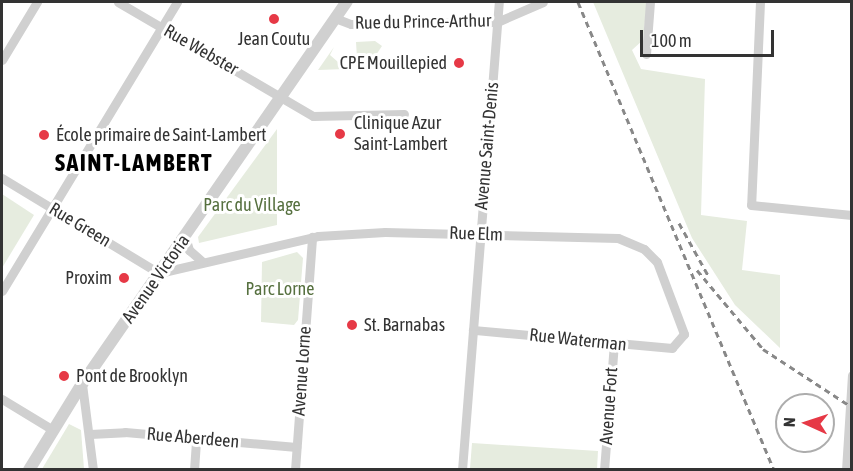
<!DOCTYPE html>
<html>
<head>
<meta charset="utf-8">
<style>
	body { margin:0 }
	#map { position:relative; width:853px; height:471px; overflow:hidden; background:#fff; font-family:"Asap Condensed",sans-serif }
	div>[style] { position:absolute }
	.green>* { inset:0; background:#e6ecdf }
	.minor>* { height:9px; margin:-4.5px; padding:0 4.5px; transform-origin:4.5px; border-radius:4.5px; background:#d0d0d0 }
	.tertiary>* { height:12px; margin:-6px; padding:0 6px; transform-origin:6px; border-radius:6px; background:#d0d0d0 }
	.rail>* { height:3px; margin-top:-1.5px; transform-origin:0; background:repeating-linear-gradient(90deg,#888 0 6px,transparent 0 10.5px) }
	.dots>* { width:16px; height:16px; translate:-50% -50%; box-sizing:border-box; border:3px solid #fff; border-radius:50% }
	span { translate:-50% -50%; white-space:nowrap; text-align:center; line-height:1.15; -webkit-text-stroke:6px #fff; paint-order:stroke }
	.street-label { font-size:18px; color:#333 }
	.poi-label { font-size:18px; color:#333 }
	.right { translate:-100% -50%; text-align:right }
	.left { translate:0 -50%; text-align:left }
	.park-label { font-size:18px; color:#56703f }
	.district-label { font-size:24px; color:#000; font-weight:700; letter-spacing:1.5px }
	.frame { position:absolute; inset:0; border:3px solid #333; pointer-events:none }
	.north { position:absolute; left:775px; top:393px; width:60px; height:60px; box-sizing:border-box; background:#fff; border:2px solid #adadad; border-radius:50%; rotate:273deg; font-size:16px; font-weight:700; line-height:24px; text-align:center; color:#333 }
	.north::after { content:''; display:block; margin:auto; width:21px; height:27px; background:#e63946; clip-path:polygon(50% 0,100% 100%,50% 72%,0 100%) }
	.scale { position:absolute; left:640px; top:30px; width:134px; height:27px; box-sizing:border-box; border:3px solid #333; border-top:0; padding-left:8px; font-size:18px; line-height:21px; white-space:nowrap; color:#333; -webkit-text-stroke:4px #fff; paint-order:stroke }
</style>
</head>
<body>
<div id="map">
	<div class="green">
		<i style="clip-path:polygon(593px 2px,647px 2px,643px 40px,632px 50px,641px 69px,705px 79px,701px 215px,747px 221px,742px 270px,780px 275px,780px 348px,735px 305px,692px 238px)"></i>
		<i style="clip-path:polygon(375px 41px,382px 46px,374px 58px,357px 58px,356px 42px)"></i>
		<i style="clip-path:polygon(334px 47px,330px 55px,346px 69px,318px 70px)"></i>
		<i style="clip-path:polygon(277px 129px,277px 225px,199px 243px,198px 237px)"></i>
		<i style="clip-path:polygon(2px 194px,34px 215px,2px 268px)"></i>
		<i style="clip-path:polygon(297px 252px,303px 258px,298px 320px,294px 325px,261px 322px,262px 262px)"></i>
		<i style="clip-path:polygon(69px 424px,81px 430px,84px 469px,42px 469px)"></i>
		<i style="clip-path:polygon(472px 443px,598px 451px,597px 469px,470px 469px)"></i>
	</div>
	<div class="minor">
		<i style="left:118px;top:2px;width:226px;rotate:30.3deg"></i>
		<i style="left:313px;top:116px;width:91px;rotate:-1.3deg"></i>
		<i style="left:760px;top:2px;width:203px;rotate:92.5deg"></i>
		<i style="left:751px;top:205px;width:101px;rotate:5.7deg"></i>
		<i style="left:335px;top:18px;width:17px;rotate:21deg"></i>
		<i style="left:351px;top:24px;width:146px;rotate:-0.8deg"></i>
		<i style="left:497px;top:22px;width:50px;rotate:-23.5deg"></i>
		<i style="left:646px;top:54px;width:52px;rotate:-85.6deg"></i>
		<i style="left:2px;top:60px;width:68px;rotate:-58.9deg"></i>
		<i style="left:2px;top:178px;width:184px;rotate:31.2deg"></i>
		<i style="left:159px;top:273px;width:163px;rotate:-13.1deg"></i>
		<i style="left:318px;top:236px;width:67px;rotate:-3.4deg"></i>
		<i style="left:385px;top:232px;width:233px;rotate:1.5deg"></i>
		<i style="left:618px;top:238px;width:28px;rotate:23deg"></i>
		<i style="left:644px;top:249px;width:18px;rotate:45deg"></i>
		<i style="left:657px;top:262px;width:77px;rotate:69.4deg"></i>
		<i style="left:684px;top:334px;width:18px;rotate:131deg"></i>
		<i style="left:672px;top:348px;width:200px;rotate:-174.8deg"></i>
		<i style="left:185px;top:236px;width:15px;rotate:74deg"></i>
		<i style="left:189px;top:250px;width:18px;rotate:41deg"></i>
		<i style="left:2px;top:291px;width:338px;rotate:-58.8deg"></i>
		<i style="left:82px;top:384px;width:87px;rotate:82.7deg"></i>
		<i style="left:2px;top:399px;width:60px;rotate:31.3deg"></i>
		<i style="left:90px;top:434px;width:35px;rotate:-3deg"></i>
		<i style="left:125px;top:432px;width:172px;rotate:5deg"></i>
		<i style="left:194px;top:470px;width:32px;rotate:-86deg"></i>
		<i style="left:295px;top:470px;width:234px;rotate:-85.8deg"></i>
		<i style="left:462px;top:470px;width:469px;rotate:-85.5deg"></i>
		<i style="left:604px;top:470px;width:127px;rotate:-85.5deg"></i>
		<i style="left:846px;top:470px;width:95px;rotate:-86.4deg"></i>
	</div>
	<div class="tertiary">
		<i style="left:29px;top:470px;width:101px;rotate:-58.4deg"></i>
		<i style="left:82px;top:384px;width:465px;rotate:-55.3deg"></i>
	</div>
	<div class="rail">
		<i style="left:578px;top:2px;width:507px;rotate:67.28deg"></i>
		<i style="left:679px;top:223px;width:60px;rotate:60.9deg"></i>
		<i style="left:697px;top:270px;width:103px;rotate:50.1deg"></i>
		<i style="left:763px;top:349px;width:106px;rotate:33.1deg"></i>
	</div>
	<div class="dots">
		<i style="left:274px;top:19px;background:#e63946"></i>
		<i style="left:459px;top:63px;background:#e63946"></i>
		<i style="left:340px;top:134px;background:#e63946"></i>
		<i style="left:44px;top:135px;background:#e63946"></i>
		<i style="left:124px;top:278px;background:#e63946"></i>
		<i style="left:352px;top:325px;background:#e63946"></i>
		<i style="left:64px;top:376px;background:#e63946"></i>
	</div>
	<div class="street-label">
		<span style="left:423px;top:22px;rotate:-1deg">Rue du Prince-Arthur</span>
		<span style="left:201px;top:50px;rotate:30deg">Rue Webster</span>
		<span style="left:487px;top:146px;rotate:-85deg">Avenue Saint-Denis</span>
		<span style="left:80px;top:225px;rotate:31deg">Rue Green</span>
		<span style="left:476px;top:234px;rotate:2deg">Rue Elm</span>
		<span style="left:156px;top:279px;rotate:-55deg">Avenue Victoria</span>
		<span style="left:578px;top:340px;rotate:6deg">Rue Waterman</span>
		<span style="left:302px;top:371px;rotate:-86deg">Avenue Lorne</span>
		<span style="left:609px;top:406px;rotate:-86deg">Avenue Fort</span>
		<span style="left:193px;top:438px;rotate:5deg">Rue Aberdeen</span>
	</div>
	<div class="poi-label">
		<span style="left:274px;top:39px">Jean Coutu</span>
		<span class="right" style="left:447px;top:63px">CPE Mouillepied</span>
		<span class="left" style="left:354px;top:134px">Clinique Azur<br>Saint-Lambert</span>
		<span class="left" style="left:56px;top:135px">École primaire de Saint-Lambert</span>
		<span class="right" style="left:112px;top:278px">Proxim</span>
		<span class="left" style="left:364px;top:325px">St. Barnabas</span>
		<span class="left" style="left:76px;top:376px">Pont de Brooklyn</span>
	</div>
	<div class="park-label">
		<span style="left:252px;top:205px">Parc du Village</span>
		<span style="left:280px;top:289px">Parc Lorne</span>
	</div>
	<div class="district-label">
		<span style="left:134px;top:163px">SAINT-LAMBERT</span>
	</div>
	<div class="frame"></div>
	<div class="north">N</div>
	<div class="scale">100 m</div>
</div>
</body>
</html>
